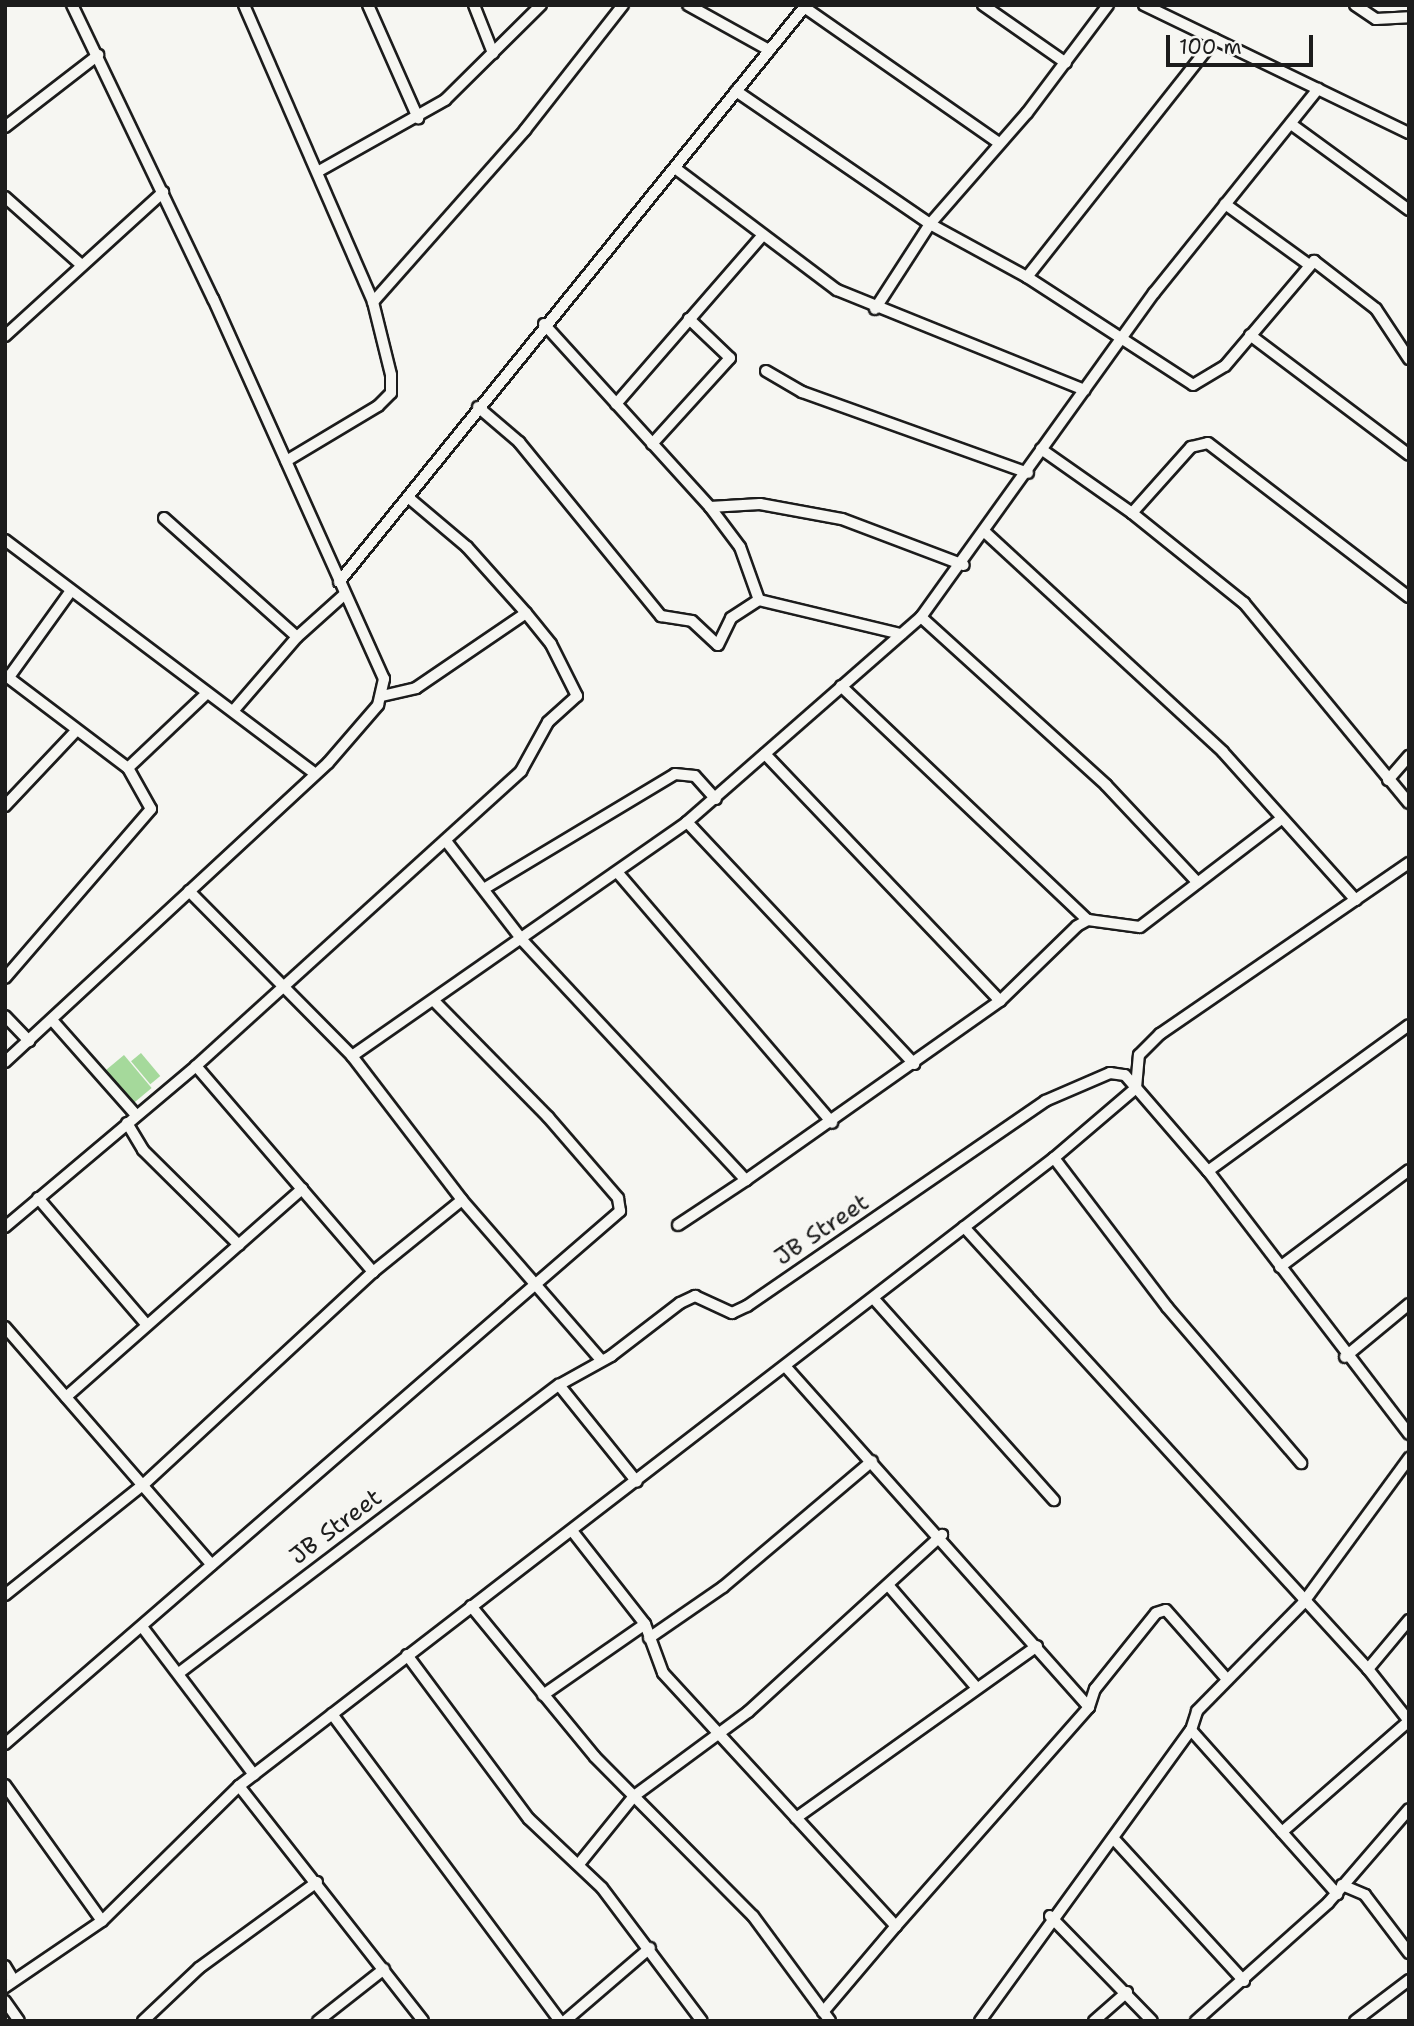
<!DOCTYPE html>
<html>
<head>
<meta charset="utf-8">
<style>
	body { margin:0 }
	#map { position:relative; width:1414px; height:2026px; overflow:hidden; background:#f6f6f2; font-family:"Shantell Sans",sans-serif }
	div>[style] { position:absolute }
	.green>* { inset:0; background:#a5d99b; transform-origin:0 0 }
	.roads { filter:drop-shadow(2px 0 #1c1c1c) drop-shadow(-2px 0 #1c1c1c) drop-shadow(0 2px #1c1c1c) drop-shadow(0 -2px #1c1c1c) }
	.street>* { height:10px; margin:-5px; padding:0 5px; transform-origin:5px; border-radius:5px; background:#f6f6f2 }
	span { translate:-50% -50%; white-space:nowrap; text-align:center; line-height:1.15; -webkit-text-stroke:5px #f6f6f2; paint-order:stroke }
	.street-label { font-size:24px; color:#1c1c1c }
	.frame { position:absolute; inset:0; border:7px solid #1c1c1c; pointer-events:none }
	.scale { position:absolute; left:1166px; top:35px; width:147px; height:32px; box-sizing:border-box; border:4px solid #1c1c1c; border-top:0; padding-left:9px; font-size:21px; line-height:24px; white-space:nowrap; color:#1c1c1c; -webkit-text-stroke:5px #f6f6f2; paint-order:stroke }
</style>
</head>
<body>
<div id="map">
	<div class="green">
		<i style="left:141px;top:1053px;width:30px;height:13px;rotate:50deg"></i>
		<i style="left:124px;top:1055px;width:43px;height:25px;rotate:50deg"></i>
	</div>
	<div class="roads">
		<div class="street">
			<i style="left:244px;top:5px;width:324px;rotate:66.5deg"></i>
			<i style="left:373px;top:302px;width:75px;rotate:76.1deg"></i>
			<i style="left:391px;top:375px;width:18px;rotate:90deg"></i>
			<i style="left:391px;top:393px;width:18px;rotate:135deg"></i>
			<i style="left:378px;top:406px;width:107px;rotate:149.1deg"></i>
			<i style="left:368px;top:5px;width:124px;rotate:66.1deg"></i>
			<i style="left:474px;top:5px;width:52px;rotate:68.4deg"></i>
			<i style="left:688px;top:5px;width:93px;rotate:29.1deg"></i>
			<i style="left:983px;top:5px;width:101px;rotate:34.9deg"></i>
			<i style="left:1144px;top:5px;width:294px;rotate:25.8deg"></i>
			<i style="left:1355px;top:5px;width:25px;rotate:34deg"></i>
			<i style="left:1376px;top:19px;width:33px;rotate:-3deg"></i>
			<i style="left:804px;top:7px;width:238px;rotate:34.9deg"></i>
			<i style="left:736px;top:91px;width:235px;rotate:34.4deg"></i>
			<i style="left:930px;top:224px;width:111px;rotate:28.7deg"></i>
			<i style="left:1027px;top:277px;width:198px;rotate:33deg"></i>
			<i style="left:1193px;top:385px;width:37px;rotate:-31deg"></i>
			<i style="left:1225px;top:366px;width:138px;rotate:-49.7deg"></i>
			<i style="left:1314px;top:261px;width:78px;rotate:37.7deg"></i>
			<i style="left:1376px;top:309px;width:60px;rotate:56.6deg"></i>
			<i style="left:1291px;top:124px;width:146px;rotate:36.1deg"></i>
			<i style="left:5px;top:127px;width:118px;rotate:-37.7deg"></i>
			<i style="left:675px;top:168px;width:203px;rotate:37deg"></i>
			<i style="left:837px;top:290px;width:267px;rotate:22deg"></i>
			<i style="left:319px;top:171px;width:145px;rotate:-29.4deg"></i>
			<i style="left:445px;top:100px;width:135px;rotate:-44.7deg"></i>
			<i style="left:5px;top:197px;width:99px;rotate:41.7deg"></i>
			<i style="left:1225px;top:204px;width:102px;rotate:35.9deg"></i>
			<i style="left:1027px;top:277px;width:303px;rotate:-51.7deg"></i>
			<i style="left:373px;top:302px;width:230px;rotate:-48.5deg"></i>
			<i style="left:525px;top:130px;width:159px;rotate:-51.9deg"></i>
			<i style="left:875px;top:309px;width:101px;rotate:-57.1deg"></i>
			<i style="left:930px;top:224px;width:147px;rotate:-48.9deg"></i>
			<i style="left:1027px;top:113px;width:135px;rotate:-53.1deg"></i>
			<i style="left:544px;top:324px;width:247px;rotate:47.8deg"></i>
			<i style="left:710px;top:507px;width:50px;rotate:-3.4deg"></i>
			<i style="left:760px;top:504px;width:83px;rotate:10.4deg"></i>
			<i style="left:842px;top:519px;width:130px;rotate:20.7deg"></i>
			<i style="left:1250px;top:335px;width:199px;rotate:37deg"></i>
			<i style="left:5px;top:336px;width:214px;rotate:-42.3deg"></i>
			<i style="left:766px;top:371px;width:42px;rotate:30.3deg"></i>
			<i style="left:802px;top:392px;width:240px;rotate:19.7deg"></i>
			<i style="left:616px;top:404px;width:221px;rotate:-49deg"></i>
			<i style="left:478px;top:407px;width:54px;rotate:40.5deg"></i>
			<i style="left:519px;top:442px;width:225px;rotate:50.8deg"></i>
			<i style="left:661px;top:616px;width:31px;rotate:9deg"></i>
			<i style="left:692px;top:621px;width:35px;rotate:43deg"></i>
			<i style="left:718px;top:645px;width:30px;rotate:-64deg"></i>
			<i style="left:731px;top:618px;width:33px;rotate:-33deg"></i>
			<i style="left:759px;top:600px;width:56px;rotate:-109.7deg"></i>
			<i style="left:740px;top:547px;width:50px;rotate:-126.9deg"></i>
			<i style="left:652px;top:444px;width:116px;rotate:-47.8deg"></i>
			<i style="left:730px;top:358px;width:57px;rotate:-136.4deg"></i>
			<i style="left:1041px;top:449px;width:111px;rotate:35.1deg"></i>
			<i style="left:1132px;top:513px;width:89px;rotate:-48.2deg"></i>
			<i style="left:1191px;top:447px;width:17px;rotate:-13deg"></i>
			<i style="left:1208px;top:443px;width:253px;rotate:37.5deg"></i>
			<i style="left:1132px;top:513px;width:144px;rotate:38.8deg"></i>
			<i style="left:1244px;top:603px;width:259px;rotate:50.5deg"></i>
			<i style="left:164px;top:518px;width:178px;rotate:41.8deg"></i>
			<i style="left:297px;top:637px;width:64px;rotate:-41.9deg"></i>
			<i style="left:987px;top:534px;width:321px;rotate:42.7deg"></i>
			<i style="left:1223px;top:752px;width:199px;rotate:48.1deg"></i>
			<i style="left:5px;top:540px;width:388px;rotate:37deg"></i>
			<i style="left:339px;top:582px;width:742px;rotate:-51.01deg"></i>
			<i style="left:759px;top:600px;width:146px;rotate:13.5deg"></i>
			<i style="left:921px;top:617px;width:250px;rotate:42.2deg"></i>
			<i style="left:1106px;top:785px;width:134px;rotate:46.8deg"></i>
			<i style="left:5px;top:675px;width:154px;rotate:37.1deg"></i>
			<i style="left:128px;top:768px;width:47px;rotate:60.7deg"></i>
			<i style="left:151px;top:809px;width:223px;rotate:130.8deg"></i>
			<i style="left:9px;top:677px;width:105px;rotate:-54.3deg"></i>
			<i style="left:841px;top:686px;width:340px;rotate:43.5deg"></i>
			<i style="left:382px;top:696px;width:35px;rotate:-13deg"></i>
			<i style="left:416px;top:688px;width:133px;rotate:-34.3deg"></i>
			<i style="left:234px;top:710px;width:96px;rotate:-49.2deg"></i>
			<i style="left:765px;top:754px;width:341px;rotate:46.4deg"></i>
			<i style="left:128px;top:768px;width:109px;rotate:-43.5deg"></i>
			<i style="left:1388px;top:780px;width:32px;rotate:-49deg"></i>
			<i style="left:5px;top:806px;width:102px;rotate:-46.6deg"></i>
			<i style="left:687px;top:822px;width:332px;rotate:46.8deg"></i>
			<i style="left:446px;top:841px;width:126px;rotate:52.4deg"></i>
			<i style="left:523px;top:941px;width:327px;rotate:47deg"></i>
			<i style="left:746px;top:1180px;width:311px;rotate:-35.2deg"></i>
			<i style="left:1000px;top:1001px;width:107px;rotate:-44.2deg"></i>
			<i style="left:1077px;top:926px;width:13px;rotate:-29deg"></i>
			<i style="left:1088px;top:920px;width:52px;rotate:7.7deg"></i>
			<i style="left:1140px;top:927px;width:176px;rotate:-37.4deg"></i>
			<i style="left:618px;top:873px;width:329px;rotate:49.4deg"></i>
			<i style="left:487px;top:887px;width:219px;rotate:-31deg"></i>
			<i style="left:675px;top:774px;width:20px;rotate:6deg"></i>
			<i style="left:695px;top:776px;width:31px;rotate:48deg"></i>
			<i style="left:189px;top:891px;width:232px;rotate:45.3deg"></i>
			<i style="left:352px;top:1056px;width:181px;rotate:52.6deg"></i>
			<i style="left:462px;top:1200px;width:212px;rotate:49deg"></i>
			<i style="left:5px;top:1016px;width:35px;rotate:46deg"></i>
			<i style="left:52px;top:1020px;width:127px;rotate:48.5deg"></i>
			<i style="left:352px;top:1056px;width:409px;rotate:-34.9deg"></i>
			<i style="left:687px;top:822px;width:311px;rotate:-41.2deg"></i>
			<i style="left:921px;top:617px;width:399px;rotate:-54.3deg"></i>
			<i style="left:1154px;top:293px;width:262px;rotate:-51.2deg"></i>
			<i style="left:5px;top:1062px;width:440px;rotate:-42.8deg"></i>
			<i style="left:328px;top:763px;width:77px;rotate:-49.2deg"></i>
			<i style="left:378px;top:705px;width:27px;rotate:-77deg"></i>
			<i style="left:384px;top:679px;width:417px;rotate:-114.2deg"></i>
			<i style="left:213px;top:299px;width:326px;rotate:-115.6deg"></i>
			<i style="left:196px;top:1066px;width:272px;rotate:49.3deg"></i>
			<i style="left:127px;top:1123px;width:31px;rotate:59deg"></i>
			<i style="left:143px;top:1150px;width:135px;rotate:44.7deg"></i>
			<i style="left:1054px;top:1158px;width:187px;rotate:52.8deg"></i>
			<i style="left:1167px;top:1307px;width:206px;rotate:49.3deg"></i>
			<i style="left:1208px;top:1171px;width:248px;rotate:-36deg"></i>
			<i style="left:38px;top:1198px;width:167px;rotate:49.4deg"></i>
			<i style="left:678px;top:1225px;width:82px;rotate:-33.5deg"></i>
			<i style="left:5px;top:1227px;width:250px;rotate:-40.1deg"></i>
			<i style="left:196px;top:1066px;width:439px;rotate:-42.2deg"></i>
			<i style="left:521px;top:771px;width:56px;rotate:-61.1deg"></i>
			<i style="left:548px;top:722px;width:39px;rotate:-42deg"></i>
			<i style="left:577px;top:696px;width:58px;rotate:-116.6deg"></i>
			<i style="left:551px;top:644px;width:40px;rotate:-129deg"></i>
			<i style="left:526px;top:613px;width:89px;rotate:-131.8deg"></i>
			<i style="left:467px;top:547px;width:76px;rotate:-139.8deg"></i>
			<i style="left:964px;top:1227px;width:599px;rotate:47.57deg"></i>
			<i style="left:1368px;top:1669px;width:66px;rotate:51.7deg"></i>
			<i style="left:1280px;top:1267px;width:161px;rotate:-36.9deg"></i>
			<i style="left:874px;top:1299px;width:270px;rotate:48.2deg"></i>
			<i style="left:5px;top:1327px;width:315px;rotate:49deg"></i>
			<i style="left:1345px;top:1357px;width:83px;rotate:-39.6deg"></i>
			<i style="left:785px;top:1366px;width:457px;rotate:48.3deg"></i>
			<i style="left:559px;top:1385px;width:124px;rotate:51.2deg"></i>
			<i style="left:66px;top:1397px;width:315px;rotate:-41.4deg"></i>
			<i style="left:573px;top:1532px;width:117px;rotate:52deg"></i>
			<i style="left:645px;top:1624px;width:52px;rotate:69.8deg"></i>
			<i style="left:663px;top:1673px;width:344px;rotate:47.4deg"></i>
			<i style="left:896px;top:1926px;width:292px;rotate:-48.6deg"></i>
			<i style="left:1089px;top:1707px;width:19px;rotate:-72deg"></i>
			<i style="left:1095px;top:1689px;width:97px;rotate:-51.2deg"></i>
			<i style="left:1156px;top:1613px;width:10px;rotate:-17deg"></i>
			<i style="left:1166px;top:1610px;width:89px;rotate:48.6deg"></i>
			<i style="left:888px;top:1585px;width:136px;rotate:49.2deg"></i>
			<i style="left:5px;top:1595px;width:178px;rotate:-38.6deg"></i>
			<i style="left:144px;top:1484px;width:312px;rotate:-42.8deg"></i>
			<i style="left:373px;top:1272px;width:114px;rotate:-39deg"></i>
			<i style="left:471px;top:1606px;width:195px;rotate:50.6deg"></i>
			<i style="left:595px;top:1757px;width:224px;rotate:45.2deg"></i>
			<i style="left:753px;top:1916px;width:130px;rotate:53.7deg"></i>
			<i style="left:143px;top:1628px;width:184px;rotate:52.9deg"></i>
			<i style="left:649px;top:1638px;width:90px;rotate:-34.6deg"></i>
			<i style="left:723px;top:1587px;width:195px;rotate:-40.2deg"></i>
			<i style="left:407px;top:1655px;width:204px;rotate:53.4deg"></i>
			<i style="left:529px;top:1819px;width:100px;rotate:43.4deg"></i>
			<i style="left:602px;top:1888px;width:166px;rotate:53.1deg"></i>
			<i style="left:1368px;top:1669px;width:64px;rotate:-50.1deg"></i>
			<i style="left:179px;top:1673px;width:477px;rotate:-37.2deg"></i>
			<i style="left:559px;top:1385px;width:60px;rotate:-29.1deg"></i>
			<i style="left:611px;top:1356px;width:87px;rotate:-37.5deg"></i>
			<i style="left:680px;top:1303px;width:17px;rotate:-25deg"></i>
			<i style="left:695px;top:1296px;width:41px;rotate:24.7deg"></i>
			<i style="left:732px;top:1313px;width:17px;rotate:-25deg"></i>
			<i style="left:747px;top:1306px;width:362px;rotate:-34.5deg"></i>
			<i style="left:1045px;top:1101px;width:71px;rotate:-23.3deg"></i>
			<i style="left:1110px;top:1073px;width:15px;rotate:8deg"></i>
			<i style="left:1125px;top:1075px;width:127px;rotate:49.2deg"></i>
			<i style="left:1208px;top:1171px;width:331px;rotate:52.6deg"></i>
			<i style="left:543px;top:1695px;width:124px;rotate:-34.8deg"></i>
			<i style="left:332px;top:1714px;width:382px;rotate:53.4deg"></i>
			<i style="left:1191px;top:1730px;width:220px;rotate:48.3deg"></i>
			<i style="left:5px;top:1744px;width:814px;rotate:-40.91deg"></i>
			<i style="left:620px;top:1211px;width:13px;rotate:-99deg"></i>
			<i style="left:618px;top:1198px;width:107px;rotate:-130.8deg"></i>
			<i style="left:548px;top:1117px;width:161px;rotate:-134.5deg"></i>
			<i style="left:5px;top:1785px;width:167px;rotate:54.5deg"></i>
			<i style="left:239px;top:1786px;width:298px;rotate:51.9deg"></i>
			<i style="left:796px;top:1818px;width:296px;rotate:-35.5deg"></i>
			<i style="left:1282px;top:1832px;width:169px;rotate:-41.2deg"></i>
			<i style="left:1113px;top:1838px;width:194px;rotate:47.5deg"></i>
			<i style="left:579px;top:1864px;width:87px;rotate:-51deg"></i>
			<i style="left:634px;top:1796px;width:142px;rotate:-36.4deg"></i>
			<i style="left:748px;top:1712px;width:263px;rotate:-42.4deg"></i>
			<i style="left:1342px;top:1885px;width:25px;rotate:23deg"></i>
			<i style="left:1365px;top:1895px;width:73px;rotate:52.8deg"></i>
			<i style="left:1050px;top:1916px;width:146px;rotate:45.8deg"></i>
			<i style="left:5px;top:1966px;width:17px;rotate:59deg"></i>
			<i style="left:5px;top:1987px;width:117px;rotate:-34.2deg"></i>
			<i style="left:102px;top:1921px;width:192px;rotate:-44.6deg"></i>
			<i style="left:239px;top:1786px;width:1029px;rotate:-37.62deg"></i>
			<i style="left:1054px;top:1158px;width:108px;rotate:-40.5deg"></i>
			<i style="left:1136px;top:1088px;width:33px;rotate:-85deg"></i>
			<i style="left:1139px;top:1055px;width:30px;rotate:-45deg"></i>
			<i style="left:1160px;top:1034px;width:302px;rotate:-34.5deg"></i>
			<i style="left:5px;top:2001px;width:24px;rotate:55deg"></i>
			<i style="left:823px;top:2012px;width:113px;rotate:-49.7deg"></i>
			<i style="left:143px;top:2021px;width:77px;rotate:-43.4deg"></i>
			<i style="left:199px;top:1968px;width:146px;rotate:-36.1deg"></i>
			<i style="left:318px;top:2021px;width:84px;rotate:-38.2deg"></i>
			<i style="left:565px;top:2021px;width:112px;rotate:-40.7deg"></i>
			<i style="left:980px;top:2021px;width:359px;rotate:-54.1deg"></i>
			<i style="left:1191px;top:1730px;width:20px;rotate:-72deg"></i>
			<i style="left:1197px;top:1711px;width:151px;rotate:-45.5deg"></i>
			<i style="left:1303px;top:1603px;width:180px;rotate:-53.8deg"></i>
			<i style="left:1094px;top:2021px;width:44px;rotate:-41.3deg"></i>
			<i style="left:1196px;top:2021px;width:177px;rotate:-41.8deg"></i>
			<i style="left:1328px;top:1903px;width:124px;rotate:-49.2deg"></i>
			<i style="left:1355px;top:2021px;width:68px;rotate:-37.2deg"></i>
		</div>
	</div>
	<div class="street-label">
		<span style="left:822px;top:1230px;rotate:-34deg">JB Street</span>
		<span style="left:336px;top:1527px;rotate:-37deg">JB Street</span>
	</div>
	<div class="frame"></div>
	<div class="scale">100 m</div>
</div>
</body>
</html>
